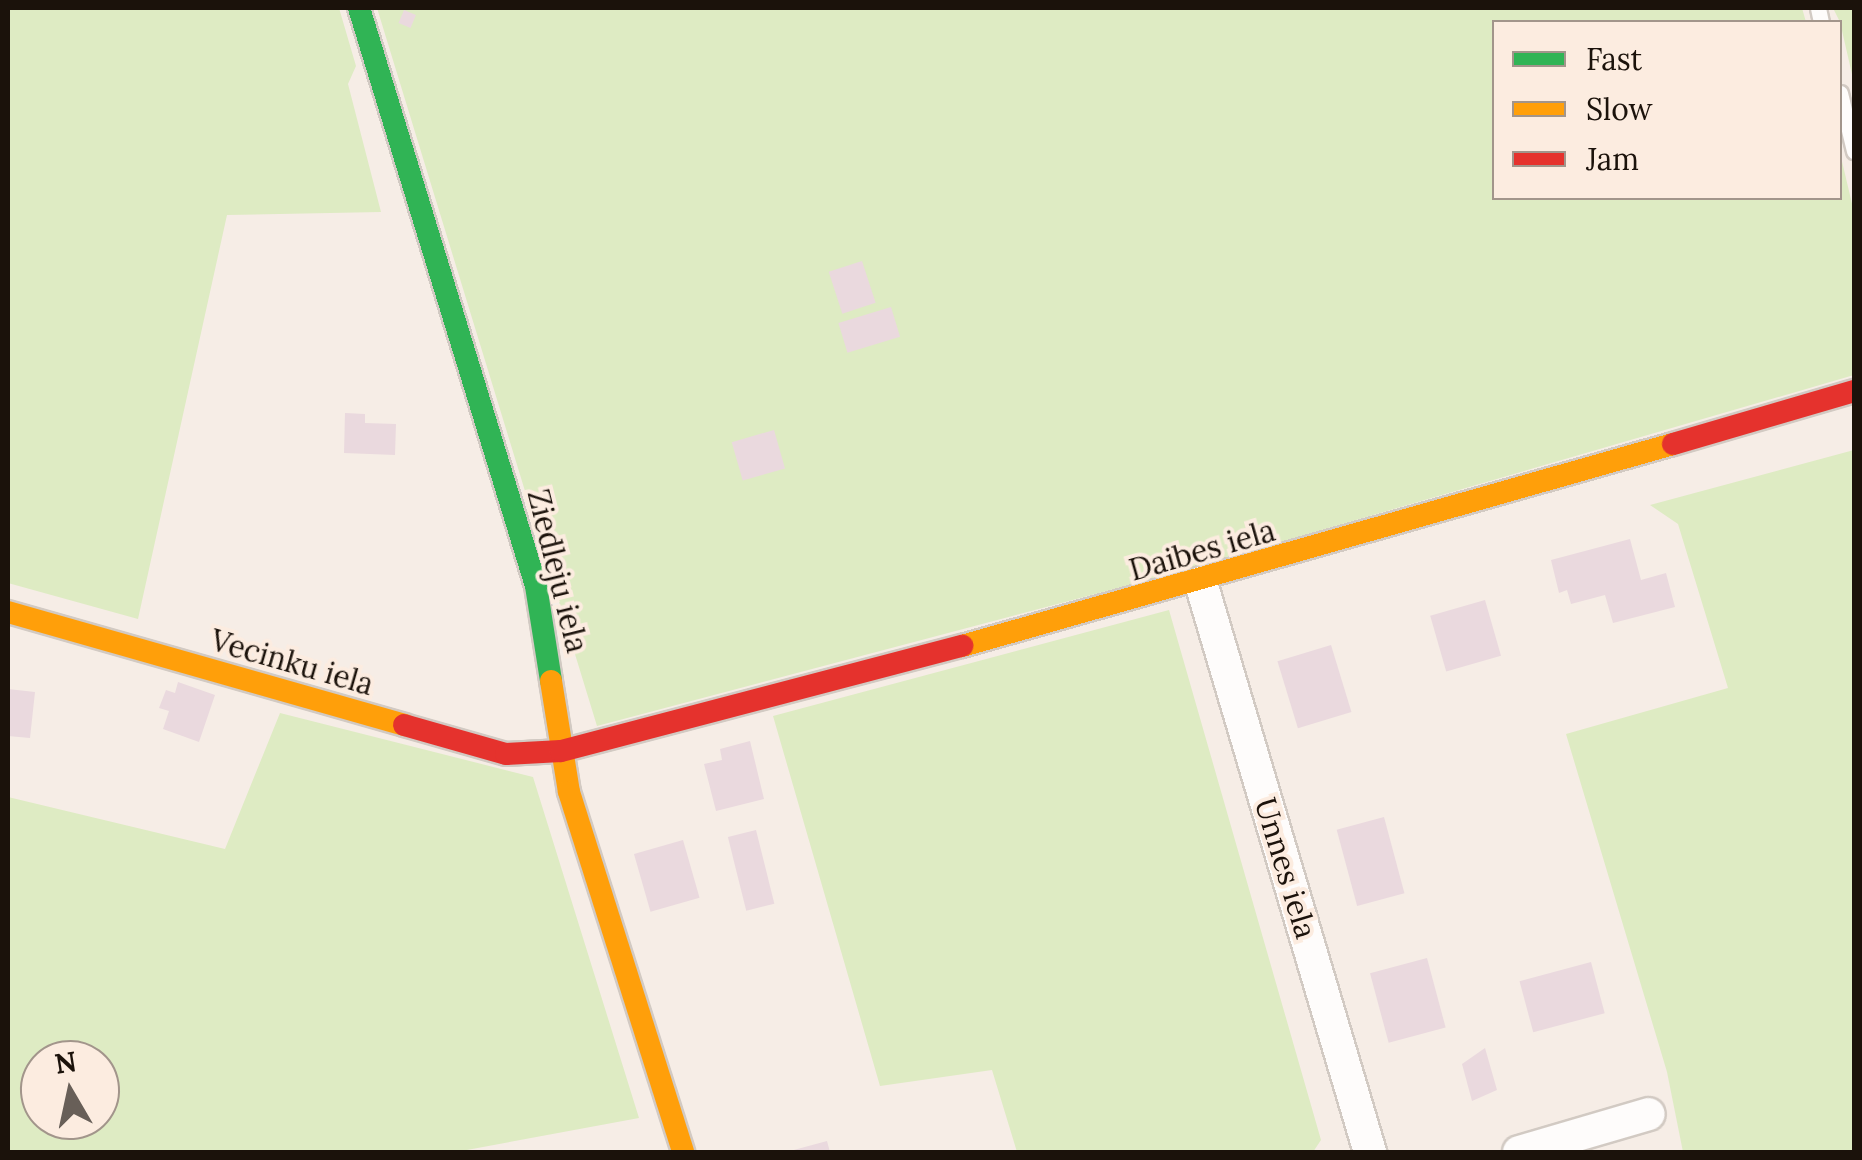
<!DOCTYPE html>
<html>
<head>
<meta charset="utf-8">
<style>
	body { margin:0 }
	#map { position:relative; width:1862px; height:1160px; overflow:hidden; background:#f6ede6; font-family:Lora,serif }
	div>[style] { position:absolute }
	.green>* { inset:0; background:#deebc3 }
	.building>* { inset:0; background:#ead9de; transform-origin:0 0 }
	.roads { filter:drop-shadow(2px 0 #d2cac3) drop-shadow(-2px 0 #d2cac3) drop-shadow(0 2px #d2cac3) drop-shadow(0 -2px #d2cac3) }
	.lane>* { height:15px; margin:-7.5px; padding:0 7.5px; transform-origin:7.5px; border-radius:7.5px; background:#fefcfb }
	.street>* { height:32px; margin:-16px; padding:0 16px; transform-origin:16px; border-radius:16px; background:#fefcfb }
	.fast>* { height:22px; margin:-11px; padding:0 11px; transform-origin:11px; border-radius:11px; background:#30b455 }
	.slow>* { height:22px; margin:-11px; padding:0 11px; transform-origin:11px; border-radius:11px; background:#ff9f0a }
	.jam>* { height:22px; margin:-11px; padding:0 11px; transform-origin:11px; border-radius:11px; background:#e5322d }
	span { translate:-50% -50%; white-space:nowrap; text-align:center; line-height:1.15; -webkit-text-stroke:8px #fcece0; paint-order:stroke }
	.street-label { font-size:30px; color:#1b120b }
	.frame { position:absolute; inset:0; border:10px solid #1b120b; pointer-events:none }
	.legend { position:absolute; left:1492px; top:20px; width:350px; height:180px; box-sizing:border-box; background:#fcece0; border:2px solid #a2958b; margin:0; padding:12px 18px; list-style:none; font-size:30px; color:#1b120b }
	.legend li { display:flex; align-items:center; gap:20px; height:50px }
	.legend b { width:50px; border:2px solid #a2958b }
	.north { position:absolute; left:20px; top:1040px; width:100px; height:100px; box-sizing:border-box; background:#fcece0; border:2px solid #a2958b; border-radius:50%; rotate:351deg; font-size:28px; font-weight:700; line-height:40px; text-align:center; color:#1b120b }
	.north::after { content:''; display:block; margin:auto; width:35px; height:45px; background:#685f58; clip-path:polygon(50% 0,100% 100%,50% 72%,0 100%) }
</style>
</head>
<body>
<div id="map">
	<div class="green">
		<i style="clip-path:polygon(8px 8px,339px 8px,356px 66px,348px 84px,381px 212px,227px 215px,138px 619px,8px 583px)"></i>
		<i style="clip-path:polygon(377px 8px,1802px 8px,1806px 22px,1494px 22px,1494px 198px,1840px 198px,1840px 153px,1854px 212px,1854px 375px,1167px 575px,597px 726px)"></i>
		<i style="clip-path:polygon(1833px 8px,1854px 8px,1854px 83px,1840px 22px)"></i>
		<i style="clip-path:polygon(1854px 450px,1854px 1152px,1683px 1152px,1667px 1072px,1566px 734px,1728px 688px,1678px 524px,1650px 505px)"></i>
		<i style="clip-path:polygon(1169px 610px,1321px 1140px,1313px 1152px,1017px 1152px,992px 1070px,880px 1086px,773px 716px)"></i>
		<i style="clip-path:polygon(evenodd,280px 713px,533px 777px,639px 1118px,456px 1152px,8px 1152px,8px 797px,225px 849px,280px 713px,40px 1060px,100px 1060px,100px 1120px,40px 1120px,40px 1060px)"></i>
	</div>
	<div class="building">
		<i style="left:404px;top:10px;width:13px;height:14px;rotate:23deg"></i>
		<i style="left:862px;top:261px;width:44px;height:35px;rotate:72deg"></i>
		<i style="left:891px;top:307px;width:31px;height:55px;rotate:73deg"></i>
		<i style="clip-path:polygon(345px 413px,365px 414px,365px 423px,396px 424px,395px 455px,344px 453px)"></i>
		<i style="left:774px;top:430px;width:40px;height:44px;rotate:74deg"></i>
		<i style="clip-path:polygon(1630px 539px,1641px 580px,1666px 573px,1675px 607px,1613px 623px,1605px 595px,1571px 604px,1567px 590px,1559px 593px,1551px 560px)"></i>
		<i style="left:1485px;top:600px;width:58px;height:57px;rotate:74deg"></i>
		<i style="left:1331px;top:645px;width:70px;height:56px;rotate:73deg"></i>
		<i style="clip-path:polygon(178px 682px,215px 695px,199px 742px,163px 729px,169px 711px,159px 708px,166px 690px,175px 693px)"></i>
		<i style="clip-path:polygon(8px 689px,35px 692px,30px 738px,8px 736px)"></i>
		<i style="clip-path:polygon(750px 741px,764px 799px,716px 811px,704px 764px,722px 760px,720px 749px)"></i>
		<i style="left:1384px;top:817px;width:79px;height:49px;rotate:75deg"></i>
		<i style="left:756px;top:830px;width:76px;height:29px;rotate:76deg"></i>
		<i style="left:683px;top:840px;width:60px;height:51px;rotate:74deg"></i>
		<i style="left:1427px;top:958px;width:72px;height:59px;rotate:75deg"></i>
		<i style="left:1591px;top:962px;width:53px;height:74px;rotate:75deg"></i>
		<i style="clip-path:polygon(1485px 1048px,1497px 1090px,1472px 1101px,1462px 1064px)"></i>
		<i style="clip-path:polygon(827px 1141px,830px 1152px,790px 1152px,790px 1151px)"></i>
	</div>
	<div class="roads">
		<div class="lane">
			<i style="left:1818px;top:8px;width:14px;rotate:78deg"></i>
			<i style="left:1840px;top:93px;width:60px;rotate:76.4deg"></i>
		</div>
		<div class="street">
			<i style="left:1201px;top:583px;width:594px;rotate:73.46deg"></i>
			<i style="left:1519px;top:1152px;width:135px;rotate:-16.3deg"></i>
		</div>
		<div class="fast">
			<i style="left:359px;top:8px;width:604px;rotate:72.97deg"></i>
			<i style="left:536px;top:586px;width:96px;rotate:81deg"></i>
		</div>
		<div class="slow">
			<i style="left:8px;top:612px;width:412px;rotate:15.9deg"></i>
			<i style="left:962px;top:646px;width:739px;rotate:-15.86deg"></i>
			<i style="left:551px;top:681px;width:112px;rotate:80.8deg"></i>
			<i style="left:569px;top:792px;width:378px;rotate:72.4deg"></i>
		</div>
		<div class="jam">
			<i style="left:1673px;top:444px;width:189px;rotate:-16.3deg"></i>
			<i style="left:404px;top:725px;width:106px;rotate:15.9deg"></i>
			<i style="left:506px;top:754px;width:55px;rotate:-3.1deg"></i>
			<i style="left:561px;top:751px;width:415px;rotate:-14.7deg"></i>
		</div>
	</div>
	<div class="street-label">
		<span style="left:1202px;top:550px;rotate:-16deg">Daibes iela</span>
		<span style="left:558px;top:571px;rotate:76deg">Ziedleju iela</span>
		<span style="left:292px;top:662px;rotate:16deg">Vecinku iela</span>
		<span style="left:1286px;top:868px;rotate:73deg">Unnes iela</span>
	</div>
	<div class="frame"></div>
	<ul class="legend">
	<li><b style="height:12px;background:#30b455"></b>Fast</li>
	<li><b style="height:12px;background:#ff9f0a"></b>Slow</li>
	<li><b style="height:12px;background:#e5322d"></b>Jam</li>
	</ul>
	<div class="north">N</div>
</div>
</body>
</html>
